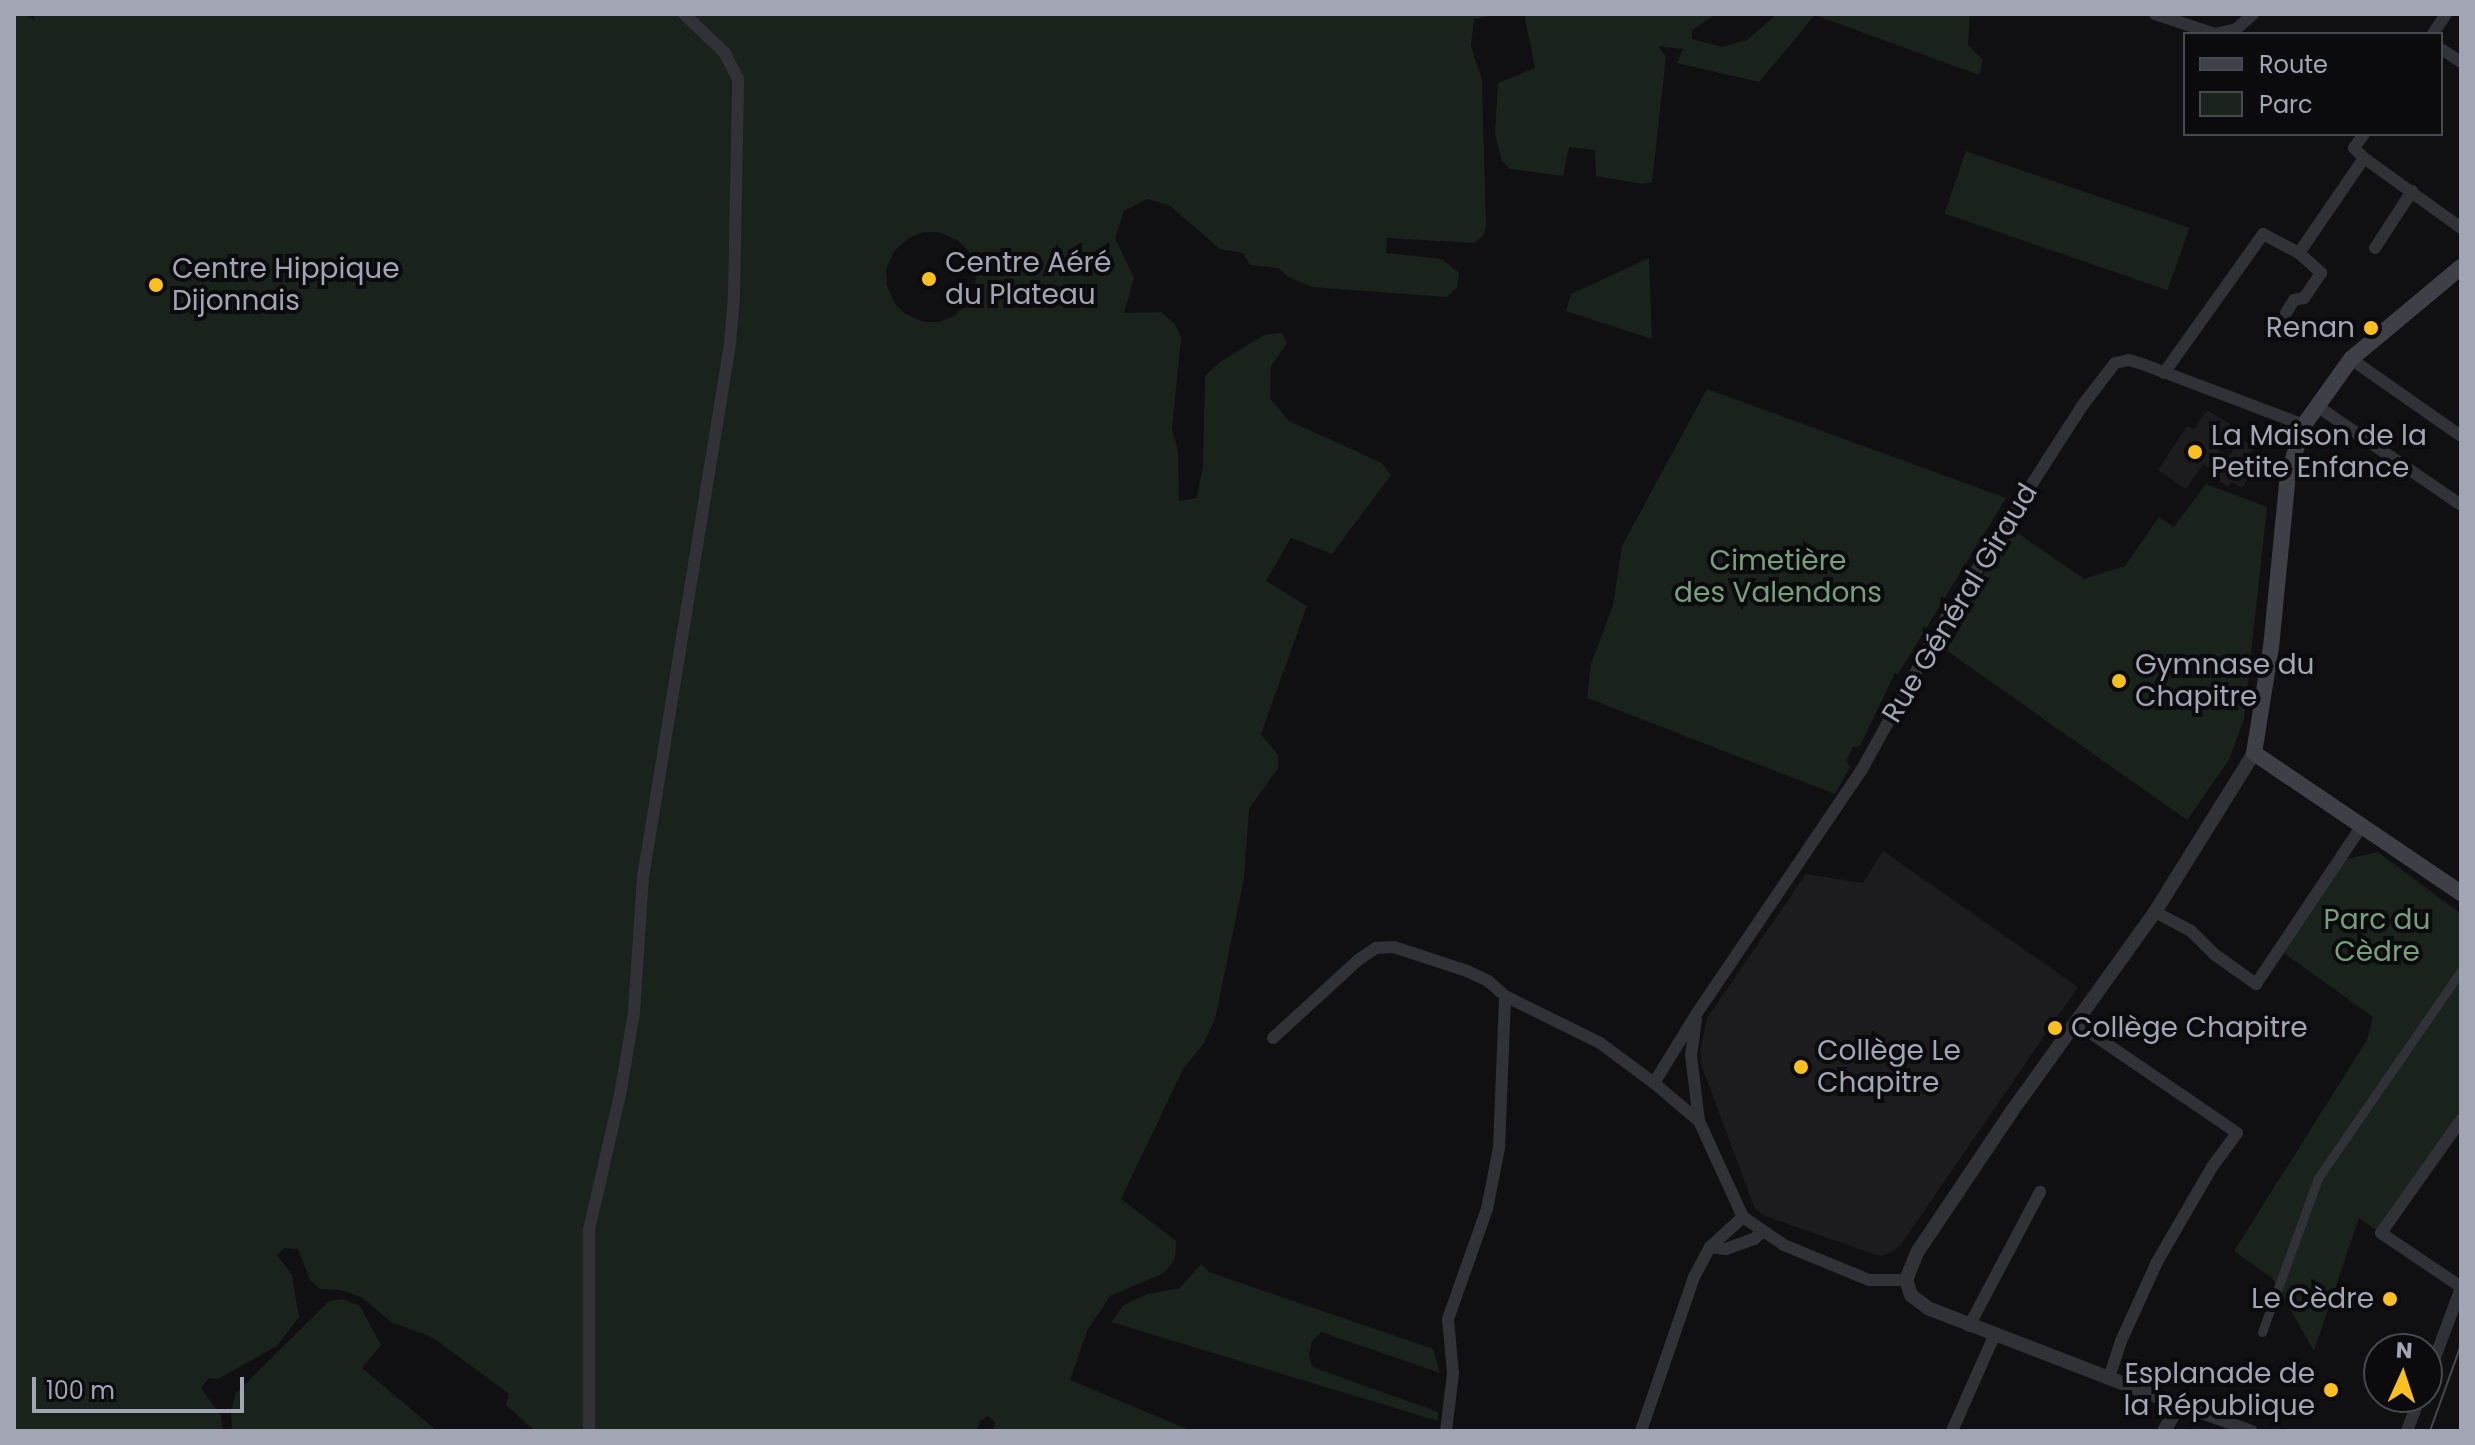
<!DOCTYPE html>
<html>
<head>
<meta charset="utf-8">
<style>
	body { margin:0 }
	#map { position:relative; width:2475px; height:1445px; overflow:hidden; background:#101012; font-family:Poppins,sans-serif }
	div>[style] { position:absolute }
	.built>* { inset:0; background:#1c1c1f }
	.green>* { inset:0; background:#1a221c; transform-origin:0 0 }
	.pedestrian>* { height:9px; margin:-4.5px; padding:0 4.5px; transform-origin:4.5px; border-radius:4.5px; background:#313237 }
	.minor>* { height:12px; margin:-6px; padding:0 6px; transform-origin:6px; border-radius:6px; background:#313237 }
	.tertiary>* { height:14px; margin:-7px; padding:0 7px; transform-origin:7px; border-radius:7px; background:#313237 }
	.secondary>* { height:16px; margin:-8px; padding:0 8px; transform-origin:8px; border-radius:8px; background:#3f4047 }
	.tram>* { height:2px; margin:-1px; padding:0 1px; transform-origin:1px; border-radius:1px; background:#46474e }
	.dots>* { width:22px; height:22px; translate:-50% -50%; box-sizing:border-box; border:4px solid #0b0b0d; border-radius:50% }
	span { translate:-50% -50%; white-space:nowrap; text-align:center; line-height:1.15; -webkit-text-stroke:8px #0b0b0d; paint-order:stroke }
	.poi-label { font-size:28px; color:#a1a5b4 }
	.left { translate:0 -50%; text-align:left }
	.right { translate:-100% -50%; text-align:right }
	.park-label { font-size:28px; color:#76a07b }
	.street-label { font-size:28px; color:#a1a5b4 }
	.frame { position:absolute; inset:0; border:16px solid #a1a5b4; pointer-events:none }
	.legend { position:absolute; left:2183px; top:32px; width:260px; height:104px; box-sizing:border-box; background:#0b0b0d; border:2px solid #474950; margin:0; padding:10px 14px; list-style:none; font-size:24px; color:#a1a5b4 }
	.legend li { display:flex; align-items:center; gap:16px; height:40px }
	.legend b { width:40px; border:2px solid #474950 }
	.north { position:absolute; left:2363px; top:1333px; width:80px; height:80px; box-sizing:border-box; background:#0b0b0d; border:2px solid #474950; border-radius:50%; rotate:3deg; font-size:22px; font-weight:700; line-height:32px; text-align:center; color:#a1a5b4 }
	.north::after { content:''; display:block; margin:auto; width:28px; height:36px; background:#fcc01e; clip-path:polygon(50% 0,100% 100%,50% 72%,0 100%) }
	.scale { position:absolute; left:32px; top:1377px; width:212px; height:36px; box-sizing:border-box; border:4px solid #a1a5b4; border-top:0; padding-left:10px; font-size:24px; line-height:28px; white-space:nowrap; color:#a1a5b4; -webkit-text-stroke:6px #0b0b0d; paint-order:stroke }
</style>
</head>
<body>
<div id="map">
	<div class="built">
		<i style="clip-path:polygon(2207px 410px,2233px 426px,2217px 449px,2228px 457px,2241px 438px,2255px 447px,2250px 454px,2260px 461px,2242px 488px,2232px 482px,2228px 487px,2214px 477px,2217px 472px,2203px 464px,2186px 489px,2158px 470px,2187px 426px,2194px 429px)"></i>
		<i style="clip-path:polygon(1883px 851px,2078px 987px,1900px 1246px,1890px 1253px,1879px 1256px,1765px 1216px,1755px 1209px,1702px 1067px,1700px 1051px,1707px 1018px,1806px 874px,1863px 883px)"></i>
	</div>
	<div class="green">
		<i style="clip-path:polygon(evenodd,14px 14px,25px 14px,35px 21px,32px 14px,1501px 14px,1474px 19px,1471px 46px,1482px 80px,1486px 226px,1483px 236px,1474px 243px,1387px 238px,1386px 253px,1442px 259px,1459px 273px,1457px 287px,1447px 297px,1311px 287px,1287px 276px,1278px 268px,1250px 265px,1243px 253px,1220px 249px,1169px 205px,1147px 199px,1124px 211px,1115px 238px,1134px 278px,1124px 313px,1161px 312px,1175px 324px,1181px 338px,1172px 429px,1178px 451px,1179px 501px,1197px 498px,1203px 465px,1205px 376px,1220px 362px,1264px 335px,1282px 333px,1287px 343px,1271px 366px,1270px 398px,1289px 421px,1382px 463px,1391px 475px,1332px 554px,1291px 538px,1266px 581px,1307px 606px,1261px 734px,1278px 755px,1278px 768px,1249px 809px,1244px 879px,1215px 1019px,1204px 1043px,1183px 1069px,1121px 1199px,1176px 1241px,1175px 1259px,1164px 1273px,1110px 1296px,1088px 1329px,1070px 1380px,1192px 1431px,993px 1431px,995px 1422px,988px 1416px,980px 1421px,977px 1431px,535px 1431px,506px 1405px,509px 1394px,432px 1337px,391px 1322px,363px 1298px,341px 1290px,320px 1289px,310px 1280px,298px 1249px,284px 1248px,277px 1255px,292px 1275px,299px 1317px,277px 1346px,218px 1379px,209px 1378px,201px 1388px,221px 1416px,223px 1431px,14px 1431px,14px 14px,923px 232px,938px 232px,957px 240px,968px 250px,976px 269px,975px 289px,968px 303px,954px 316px,939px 322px,924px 322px,905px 314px,895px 304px,887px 285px,886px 270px,894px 251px,909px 238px,923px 232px)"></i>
		<i style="clip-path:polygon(1524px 14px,1716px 14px,1692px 30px,1692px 39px,1722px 47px,1747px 40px,1777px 14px,1970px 14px,1968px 45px,1983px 60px,1979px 75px,1815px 15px,1759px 82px,1677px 63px,1683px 49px,1658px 46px,1666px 57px,1652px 182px,1643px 184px,1596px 176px,1595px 150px,1569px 147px,1563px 176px,1510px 169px,1502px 161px,1495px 134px,1498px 83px,1535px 68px)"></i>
		<i style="left:1966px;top:151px;width:236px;height:66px;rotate:19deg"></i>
		<i style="clip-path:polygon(1649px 258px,1652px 339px,1566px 311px,1571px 294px)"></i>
		<i style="clip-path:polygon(1707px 389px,2006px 498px,1898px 674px,1895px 673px,1860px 746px,1853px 747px,1846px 761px,1850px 767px,1835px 794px,1587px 698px,1591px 664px,1613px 605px,1622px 546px)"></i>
		<i style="clip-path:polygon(2206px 484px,2267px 507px,2244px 719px,2229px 760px,2187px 820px,1936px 643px,2013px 530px,2084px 579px,2125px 566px,2159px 517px,2174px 527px)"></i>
		<i style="clip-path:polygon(2378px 852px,2461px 914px,2461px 1111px,2378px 1231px,2359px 1218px,2314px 1351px,2272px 1278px,2234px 1251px,2367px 1040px,2373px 1017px,2284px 953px,2346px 859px)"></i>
		<i style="clip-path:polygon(1201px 1264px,1209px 1272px,1433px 1349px,1440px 1373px,1321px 1332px,1312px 1341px,1309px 1354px,1312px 1367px,1438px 1412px,1438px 1421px,1111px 1322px,1124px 1305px,1148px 1294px,1180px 1288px)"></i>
		<i style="clip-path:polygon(343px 1299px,360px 1306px,381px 1345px,362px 1368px,437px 1431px,232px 1431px,231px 1410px,236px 1393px,329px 1301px)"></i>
	</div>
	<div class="pedestrian">
		<i style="left:2262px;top:1332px;width:164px;rotate:-70deg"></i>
		<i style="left:2318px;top:1178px;width:252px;rotate:-55.4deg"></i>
	</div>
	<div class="minor">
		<i style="left:2155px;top:14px;width:63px;rotate:18.4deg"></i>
		<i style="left:2215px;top:34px;width:22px;rotate:-13deg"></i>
		<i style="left:2236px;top:29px;width:23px;rotate:-41deg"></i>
		<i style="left:2433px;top:34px;width:24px;rotate:-57deg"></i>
		<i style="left:2441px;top:49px;width:24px;rotate:33deg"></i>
		<i style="left:2364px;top:134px;width:17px;rotate:126deg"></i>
		<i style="left:2354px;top:148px;width:14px;rotate:45deg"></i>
		<i style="left:2375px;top:248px;width:68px;rotate:-57deg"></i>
		<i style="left:2299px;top:253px;width:115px;rotate:-55.6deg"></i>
		<i style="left:2364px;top:158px;width:120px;rotate:35.8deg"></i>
		<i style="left:2351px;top:359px;width:134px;rotate:35deg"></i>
		<i style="left:2164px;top:373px;width:171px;rotate:-54.5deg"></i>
		<i style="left:2263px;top:234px;width:41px;rotate:27.8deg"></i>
		<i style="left:2299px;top:253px;width:30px;rotate:42deg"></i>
		<i style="left:2321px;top:273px;width:30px;rotate:124deg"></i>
		<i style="left:2304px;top:298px;width:10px;rotate:169deg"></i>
		<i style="left:2294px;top:300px;width:15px;rotate:122deg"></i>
		<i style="left:2317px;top:406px;width:175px;rotate:34.5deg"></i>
		<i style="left:2155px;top:912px;width:41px;rotate:27.8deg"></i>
		<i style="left:2191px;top:931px;width:33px;rotate:45deg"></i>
		<i style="left:2214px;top:954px;width:52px;rotate:35.5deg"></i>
		<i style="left:2256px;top:984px;width:189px;rotate:-56.2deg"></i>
		<i style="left:1696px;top:1020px;width:35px;rotate:98deg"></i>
		<i style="left:1691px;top:1055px;width:66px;rotate:83.1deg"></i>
		<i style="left:1699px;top:1121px;width:106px;rotate:65.4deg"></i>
		<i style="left:1743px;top:1217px;width:50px;rotate:34.3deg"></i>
		<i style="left:1784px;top:1245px;width:92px;rotate:22.4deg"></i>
		<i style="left:1869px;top:1280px;width:37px"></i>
		<i style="left:2076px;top:1023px;width:195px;rotate:34.3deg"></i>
		<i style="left:2237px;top:1133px;width:42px;rotate:126.3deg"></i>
		<i style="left:2212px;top:1167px;width:110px;rotate:120.1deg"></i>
		<i style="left:2157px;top:1262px;width:87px;rotate:114.5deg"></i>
		<i style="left:2121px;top:1341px;width:39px;rotate:108deg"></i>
		<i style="left:1273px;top:1038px;width:115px;rotate:-42.5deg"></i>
		<i style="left:1358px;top:960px;width:22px;rotate:-34deg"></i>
		<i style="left:1376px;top:948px;width:18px;rotate:-3deg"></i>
		<i style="left:1394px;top:947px;width:77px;rotate:18.2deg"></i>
		<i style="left:1467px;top:971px;width:23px;rotate:25deg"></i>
		<i style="left:1488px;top:981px;width:23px;rotate:41deg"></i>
		<i style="left:1505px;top:996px;width:106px;rotate:26.3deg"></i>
		<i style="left:1600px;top:1043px;width:67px;rotate:36.5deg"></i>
		<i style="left:1654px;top:1083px;width:59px;rotate:40.2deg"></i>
		<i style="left:1654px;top:1083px;width:82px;rotate:-58.4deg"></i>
		<i style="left:1697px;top:1013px;width:292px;rotate:-55.9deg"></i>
		<i style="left:1861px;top:771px;width:171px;rotate:-61deg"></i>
		<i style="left:1944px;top:621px;width:255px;rotate:-57.3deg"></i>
		<i style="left:2082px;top:406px;width:54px;rotate:-52.5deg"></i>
		<i style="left:2115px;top:363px;width:14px;rotate:-12deg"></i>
		<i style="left:2129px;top:360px;width:17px;rotate:17deg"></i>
		<i style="left:2145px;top:365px;width:170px;rotate:20.7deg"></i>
		<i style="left:2461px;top:1120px;width:138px;rotate:125.3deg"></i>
		<i style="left:2381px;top:1233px;width:97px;rotate:34deg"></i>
		<i style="left:1710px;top:1247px;width:16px;rotate:7deg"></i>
		<i style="left:1726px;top:1249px;width:30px;rotate:-20deg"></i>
		<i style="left:1754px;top:1239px;width:12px;rotate:-42deg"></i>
		<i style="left:1969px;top:1326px;width:152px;rotate:-62.1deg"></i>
		<i style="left:2427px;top:1379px;width:97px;rotate:-69.5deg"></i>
		<i style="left:2179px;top:1405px;width:77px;rotate:19.6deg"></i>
		<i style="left:589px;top:1431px;width:201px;rotate:-90deg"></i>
		<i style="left:589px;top:1230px;width:139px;rotate:-77.1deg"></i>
		<i style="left:620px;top:1095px;width:84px;rotate:-80.4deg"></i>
		<i style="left:634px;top:1012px;width:135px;rotate:-86.2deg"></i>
		<i style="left:643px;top:877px;width:540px;rotate:-80.73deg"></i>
		<i style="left:730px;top:344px;width:49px;rotate:-85.3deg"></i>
		<i style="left:734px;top:295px;width:216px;rotate:-88.9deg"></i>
		<i style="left:738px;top:79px;width:29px;rotate:-117deg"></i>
		<i style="left:725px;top:53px;width:57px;rotate:-136.4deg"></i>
		<i style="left:1446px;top:1431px;width:58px;rotate:-83.1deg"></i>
		<i style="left:1453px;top:1373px;width:54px;rotate:-95.3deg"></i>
		<i style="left:1448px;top:1319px;width:117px;rotate:-70.5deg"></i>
		<i style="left:1487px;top:1209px;width:62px;rotate:-78.9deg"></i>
		<i style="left:1499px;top:1148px;width:152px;rotate:-87.7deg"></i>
		<i style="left:1641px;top:1431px;width:163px;rotate:-71deg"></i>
		<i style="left:1694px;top:1277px;width:34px;rotate:-62deg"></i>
		<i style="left:1710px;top:1247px;width:45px;rotate:-42.3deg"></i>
		<i style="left:1952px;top:1431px;width:104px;rotate:-66.1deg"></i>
		<i style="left:2407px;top:1431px;width:36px;rotate:-69deg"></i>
	</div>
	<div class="tertiary">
		<i style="left:2164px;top:1431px;width:30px;rotate:-60deg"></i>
		<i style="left:2179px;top:1405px;width:269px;rotate:-158.9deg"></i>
		<i style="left:1928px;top:1308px;width:21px;rotate:-143deg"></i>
		<i style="left:1911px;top:1295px;width:16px;rotate:-108deg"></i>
		<i style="left:1906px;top:1280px;width:31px;rotate:-68deg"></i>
		<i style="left:1918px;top:1251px;width:169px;rotate:-56.1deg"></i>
		<i style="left:2012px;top:1111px;width:245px;rotate:-54.3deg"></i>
		<i style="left:2155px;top:912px;width:187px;rotate:-58.1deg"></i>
	</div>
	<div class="secondary">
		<i style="left:2461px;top:267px;width:143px;rotate:140.1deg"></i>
		<i style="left:2351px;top:359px;width:81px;rotate:125.5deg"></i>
		<i style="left:2304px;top:425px;width:52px;rotate:108.1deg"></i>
		<i style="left:2288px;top:474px;width:174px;rotate:95.6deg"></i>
		<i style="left:2271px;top:647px;width:107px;rotate:99.1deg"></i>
		<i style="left:2254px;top:753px;width:250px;rotate:34.1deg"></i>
	</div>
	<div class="tram">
		<i style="left:2430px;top:1431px;width:91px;rotate:-70.2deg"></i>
	</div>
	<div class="dots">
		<i style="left:929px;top:279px;background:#fcc01e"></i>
		<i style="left:156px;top:285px;background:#fcc01e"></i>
		<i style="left:2371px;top:328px;background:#fcc01e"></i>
		<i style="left:2195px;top:452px;background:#fcc01e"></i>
		<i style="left:2119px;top:681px;background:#fcc01e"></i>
		<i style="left:2055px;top:1028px;background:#fcc01e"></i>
		<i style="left:1801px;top:1067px;background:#fcc01e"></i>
		<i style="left:2390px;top:1299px;background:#fcc01e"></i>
		<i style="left:2331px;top:1390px;background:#fcc01e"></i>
	</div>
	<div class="poi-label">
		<span class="left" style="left:945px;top:279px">Centre Aéré<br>du Plateau</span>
		<span class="left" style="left:172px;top:285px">Centre Hippique<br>Dijonnais</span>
		<span class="right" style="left:2355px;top:328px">Renan</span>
		<span class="left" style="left:2211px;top:452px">La Maison de la<br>Petite Enfance</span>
		<span class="left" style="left:2135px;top:681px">Gymnase du<br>Chapitre</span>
		<span class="left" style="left:2071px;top:1028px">Collège Chapitre</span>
		<span class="left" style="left:1817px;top:1067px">Collège Le<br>Chapitre</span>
		<span class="right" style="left:2374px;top:1299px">Le Cèdre</span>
		<span class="right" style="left:2315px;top:1390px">Esplanade de<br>la République</span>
	</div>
	<div class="park-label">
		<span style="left:1778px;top:577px">Cimetière<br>des Valendons</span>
		<span style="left:2377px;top:936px">Parc du<br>Cèdre</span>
	</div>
	<div class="street-label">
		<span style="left:1960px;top:603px;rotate:-59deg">Rue Général Giraud</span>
	</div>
	<div class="frame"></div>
	<ul class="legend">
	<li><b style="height:10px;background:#3f4047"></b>Route</li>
	<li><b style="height:22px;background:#1a221c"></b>Parc</li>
	</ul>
	<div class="north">N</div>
	<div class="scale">100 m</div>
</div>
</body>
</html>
